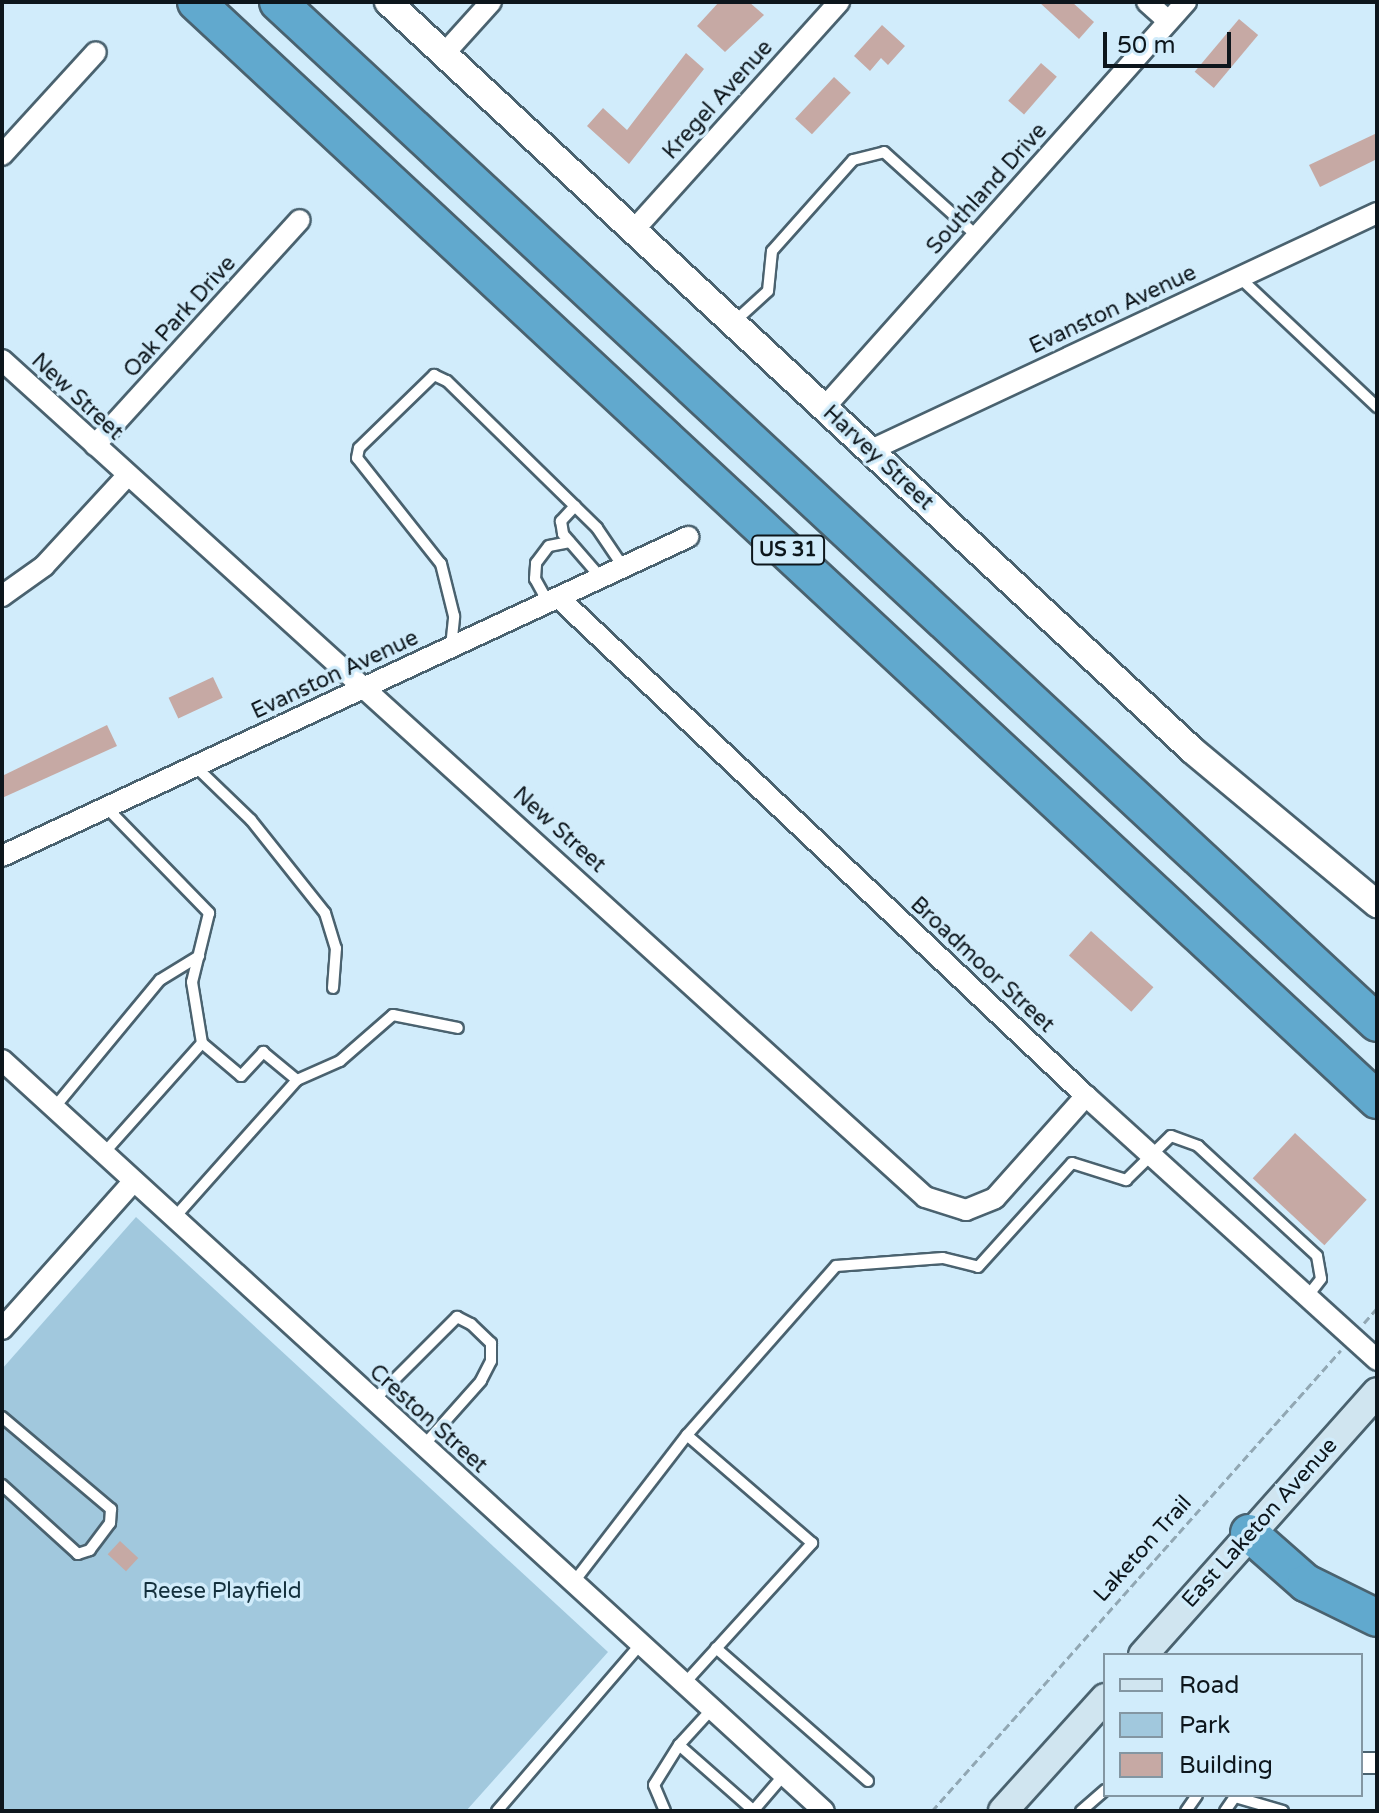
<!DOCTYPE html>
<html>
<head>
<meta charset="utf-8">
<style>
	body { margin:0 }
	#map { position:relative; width:1379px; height:1813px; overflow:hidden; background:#d1ecfb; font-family:"Varela Round",sans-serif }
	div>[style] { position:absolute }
	.green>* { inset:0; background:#a1c8dd }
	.building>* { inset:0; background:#c6a9a4; transform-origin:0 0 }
	.path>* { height:3px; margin-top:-1.5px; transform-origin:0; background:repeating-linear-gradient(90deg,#91a7b3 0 8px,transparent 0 12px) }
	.roads { filter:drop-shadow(2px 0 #4a626f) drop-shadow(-2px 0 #4a626f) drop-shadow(0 2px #4a626f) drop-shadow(0 -2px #4a626f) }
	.service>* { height:10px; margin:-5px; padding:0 5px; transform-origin:5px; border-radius:5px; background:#fff }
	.minor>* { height:20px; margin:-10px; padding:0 10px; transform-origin:10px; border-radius:10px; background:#fff }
	.tertiary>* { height:26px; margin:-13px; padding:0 13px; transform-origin:13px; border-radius:13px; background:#fff }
	.secondary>* { height:28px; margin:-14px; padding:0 14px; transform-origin:14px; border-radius:14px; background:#d0e5f0 }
	.motorway>* { height:36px; margin:-18px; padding:0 18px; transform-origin:18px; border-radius:18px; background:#61a9ce }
	span { translate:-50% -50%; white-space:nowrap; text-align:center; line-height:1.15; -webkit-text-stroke:7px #d1ecfb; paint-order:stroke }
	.shield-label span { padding:2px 6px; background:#d1ecfb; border:2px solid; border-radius:6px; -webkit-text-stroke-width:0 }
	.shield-label { font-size:20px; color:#0d161c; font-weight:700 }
	.street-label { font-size:22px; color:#0d161c }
	.park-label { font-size:22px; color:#14303d }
	.frame { position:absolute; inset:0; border:4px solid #0d161c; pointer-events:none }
	.legend { position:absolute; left:1103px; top:1653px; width:260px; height:144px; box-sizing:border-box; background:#d1ecfb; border:2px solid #8396a2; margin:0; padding:10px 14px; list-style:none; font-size:24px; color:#0d161c }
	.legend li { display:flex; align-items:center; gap:16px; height:40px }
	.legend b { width:40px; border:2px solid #8396a2 }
	.scale { position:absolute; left:1103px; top:32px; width:128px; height:36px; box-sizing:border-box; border:4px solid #0d161c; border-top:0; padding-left:10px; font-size:24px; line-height:28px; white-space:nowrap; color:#0d161c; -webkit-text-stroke:6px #d1ecfb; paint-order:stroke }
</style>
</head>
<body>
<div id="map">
	<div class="green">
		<i style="clip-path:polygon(136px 1217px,608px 1652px,466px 1811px,2px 1811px,2px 1369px)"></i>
	</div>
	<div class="building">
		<i style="clip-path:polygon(719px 2px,749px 2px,764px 15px,725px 52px,697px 26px)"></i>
		<i style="clip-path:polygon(1039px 2px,1072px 2px,1094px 22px,1079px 39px)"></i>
		<i style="left:1239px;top:19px;width:25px;height:69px;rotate:40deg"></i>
		<i style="clip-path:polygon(882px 25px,905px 46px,888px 65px,881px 58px,870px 71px,854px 56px)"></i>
		<i style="clip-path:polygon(686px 53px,704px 69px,629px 164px,587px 126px,603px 108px,627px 130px)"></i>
		<i style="left:1041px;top:63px;width:21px;height:50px;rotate:41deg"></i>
		<i style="left:834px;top:77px;width:23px;height:57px;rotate:43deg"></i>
		<i style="clip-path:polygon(1377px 133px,1377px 159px,1320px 187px,1309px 165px)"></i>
		<i style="left:213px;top:677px;width:23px;height:49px;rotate:65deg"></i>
		<i style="clip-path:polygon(107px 725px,117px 746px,2px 798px,2px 776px)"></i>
		<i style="left:1091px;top:931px;width:84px;height:33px;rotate:42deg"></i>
		<i style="left:1295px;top:1133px;width:98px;height:62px;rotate:43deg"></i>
		<i style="left:120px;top:1541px;width:25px;height:18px;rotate:43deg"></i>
	</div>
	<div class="path">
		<i style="left:1364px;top:1323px;width:20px;rotate:-49deg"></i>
		<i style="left:932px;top:1811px;width:616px;rotate:-48.42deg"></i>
	</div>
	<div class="roads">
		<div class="service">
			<i style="left:1239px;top:277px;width:190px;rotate:43.3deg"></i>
			<i style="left:734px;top:322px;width:46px;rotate:-42.4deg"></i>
			<i style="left:768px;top:291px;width:40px;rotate:-84.3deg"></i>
			<i style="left:772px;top:251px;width:122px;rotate:-48.3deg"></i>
			<i style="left:853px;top:160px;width:32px;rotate:-14deg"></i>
			<i style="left:884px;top:152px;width:125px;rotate:42.1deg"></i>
			<i style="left:575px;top:506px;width:21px;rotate:133deg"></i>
			<i style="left:561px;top:521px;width:13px;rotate:81deg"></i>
			<i style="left:563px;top:534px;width:60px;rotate:49.1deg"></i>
			<i style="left:549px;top:604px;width:29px;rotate:-119deg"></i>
			<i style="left:535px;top:579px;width:16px;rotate:-86deg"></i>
			<i style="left:536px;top:563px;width:21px;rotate:-53deg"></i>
			<i style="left:549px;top:546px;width:21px;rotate:-11deg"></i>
			<i style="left:451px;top:647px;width:31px;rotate:-84deg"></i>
			<i style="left:454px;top:616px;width:54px;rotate:-104deg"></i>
			<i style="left:441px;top:564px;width:135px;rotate:-128.4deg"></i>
			<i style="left:357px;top:458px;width:10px;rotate:-79deg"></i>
			<i style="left:359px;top:448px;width:105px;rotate:-44.2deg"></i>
			<i style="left:434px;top:375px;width:14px;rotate:25deg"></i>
			<i style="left:447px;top:381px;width:210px;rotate:44.4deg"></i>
			<i style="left:597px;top:528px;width:48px;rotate:56deg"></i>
			<i style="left:195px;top:766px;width:78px;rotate:44deg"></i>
			<i style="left:251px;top:820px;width:119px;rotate:51.5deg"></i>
			<i style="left:325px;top:913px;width:37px;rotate:73deg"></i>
			<i style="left:336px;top:948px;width:40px;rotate:94.3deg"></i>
			<i style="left:106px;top:807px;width:148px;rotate:45.8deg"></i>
			<i style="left:209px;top:913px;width:71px;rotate:103.8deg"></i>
			<i style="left:192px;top:982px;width:62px;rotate:80.7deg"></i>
			<i style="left:297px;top:1080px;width:47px;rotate:-23.8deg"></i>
			<i style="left:340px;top:1061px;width:70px;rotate:-41deg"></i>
			<i style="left:393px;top:1015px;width:66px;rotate:11.3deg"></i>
			<i style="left:54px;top:1108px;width:166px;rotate:-50.4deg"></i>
			<i style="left:160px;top:980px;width:46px;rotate:-31.6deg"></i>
			<i style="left:104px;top:1153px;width:147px;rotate:-48.3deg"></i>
			<i style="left:202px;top:1043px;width:51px;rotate:40.2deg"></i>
			<i style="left:241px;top:1076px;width:33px;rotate:-47deg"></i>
			<i style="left:263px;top:1052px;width:44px;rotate:39.5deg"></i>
			<i style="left:297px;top:1080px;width:185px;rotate:131.7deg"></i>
			<i style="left:373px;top:1401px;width:119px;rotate:-45deg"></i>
			<i style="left:457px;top:1317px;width:16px;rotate:27deg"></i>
			<i style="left:471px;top:1324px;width:28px;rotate:44deg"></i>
			<i style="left:491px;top:1343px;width:18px;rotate:90deg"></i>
			<i style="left:491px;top:1361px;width:22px;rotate:117deg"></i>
			<i style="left:481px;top:1381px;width:87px;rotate:131.7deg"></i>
			<i style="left:2px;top:1417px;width:143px;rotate:40.2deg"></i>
			<i style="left:111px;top:1509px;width:14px;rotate:94deg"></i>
			<i style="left:110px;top:1523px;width:34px;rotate:127deg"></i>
			<i style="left:90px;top:1550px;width:13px;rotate:162deg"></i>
			<i style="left:78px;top:1554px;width:103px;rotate:-137.8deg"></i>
			<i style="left:573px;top:1583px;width:187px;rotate:-52.4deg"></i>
			<i style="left:687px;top:1435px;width:225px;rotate:-48.6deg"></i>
			<i style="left:836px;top:1266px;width:107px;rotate:-4.3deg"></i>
			<i style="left:943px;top:1258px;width:36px;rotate:14deg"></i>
			<i style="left:978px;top:1267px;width:140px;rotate:-47.9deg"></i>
			<i style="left:1072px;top:1163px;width:57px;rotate:17.5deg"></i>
			<i style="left:1126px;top:1180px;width:63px;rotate:-44.4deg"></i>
			<i style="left:1171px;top:1136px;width:29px;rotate:20deg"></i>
			<i style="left:1198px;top:1146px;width:162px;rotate:42.7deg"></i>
			<i style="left:1317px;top:1256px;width:23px;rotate:80deg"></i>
			<i style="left:1321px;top:1279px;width:24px;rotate:128deg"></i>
			<i style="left:716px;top:1648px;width:202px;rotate:41.2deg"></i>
			<i style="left:683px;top:1685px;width:192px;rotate:-47.7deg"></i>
			<i style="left:812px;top:1543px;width:165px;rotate:-139.2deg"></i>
			<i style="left:711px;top:1710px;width:47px;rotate:132.4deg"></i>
			<i style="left:679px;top:1745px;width:98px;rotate:41.3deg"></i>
			<i style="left:1235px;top:1797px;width:50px;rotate:16.3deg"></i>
			<i style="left:497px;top:1811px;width:219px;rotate:-49.3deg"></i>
			<i style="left:665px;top:1811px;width:28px;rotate:-113deg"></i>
			<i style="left:654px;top:1785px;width:47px;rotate:-58deg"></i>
			<i style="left:753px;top:1811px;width:48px;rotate:-49.3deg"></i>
			<i style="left:1081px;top:1811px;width:32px;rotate:-41deg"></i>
			<i style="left:1186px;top:1811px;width:19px;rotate:-55deg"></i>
			<i style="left:1225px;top:1811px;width:19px;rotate:-55deg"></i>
		</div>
		<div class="minor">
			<i style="left:1147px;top:2px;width:28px;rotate:42deg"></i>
			<i style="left:444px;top:54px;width:70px;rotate:-47.9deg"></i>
			<i style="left:2px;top:155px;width:139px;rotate:-47.6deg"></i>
			<i style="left:633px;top:231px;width:308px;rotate:-48deg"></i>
			<i style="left:2px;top:360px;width:1246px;rotate:42.2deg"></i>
			<i style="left:925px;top:1197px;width:43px;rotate:17.6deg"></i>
			<i style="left:966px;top:1210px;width:31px;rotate:-22deg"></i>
			<i style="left:995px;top:1198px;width:137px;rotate:-48.3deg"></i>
			<i style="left:824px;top:408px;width:544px;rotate:-48.28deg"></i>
			<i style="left:95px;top:445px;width:304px;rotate:-47.7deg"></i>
			<i style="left:869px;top:451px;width:561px;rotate:-25.1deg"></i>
			<i style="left:2px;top:596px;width:52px;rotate:-35.5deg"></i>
			<i style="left:44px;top:566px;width:122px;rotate:-47.3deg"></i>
			<i style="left:560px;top:599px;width:724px;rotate:43.38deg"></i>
			<i style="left:1086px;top:1096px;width:393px;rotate:42.2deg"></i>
			<i style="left:2px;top:856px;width:757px;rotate:-24.94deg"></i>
			<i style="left:2px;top:1060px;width:1113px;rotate:42.42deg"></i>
			<i style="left:2px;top:1329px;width:198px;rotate:-48.3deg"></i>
			<i style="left:1361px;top:1763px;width:16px"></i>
		</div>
		<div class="tertiary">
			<i style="left:388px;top:2px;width:1098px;rotate:42.93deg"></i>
			<i style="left:1192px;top:750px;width:241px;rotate:39.8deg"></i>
		</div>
		<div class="secondary">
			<i style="left:1143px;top:1655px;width:352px;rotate:-48.3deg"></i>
			<i style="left:1003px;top:1811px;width:152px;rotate:-47.9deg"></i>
		</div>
		<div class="motorway">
			<i style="left:196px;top:2px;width:1613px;rotate:42.91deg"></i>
			<i style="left:278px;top:2px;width:1500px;rotate:42.89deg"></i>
			<i style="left:1249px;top:1533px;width:76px;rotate:41.3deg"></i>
			<i style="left:1306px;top:1583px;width:79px;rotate:26.2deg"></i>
		</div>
	</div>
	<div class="shield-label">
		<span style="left:788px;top:550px">US 31</span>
	</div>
	<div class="street-label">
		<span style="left:718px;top:100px;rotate:-48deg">Kregel Avenue</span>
		<span style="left:987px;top:189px;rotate:-48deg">Southland Drive</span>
		<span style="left:1113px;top:310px;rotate:-25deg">Evanston Avenue</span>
		<span style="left:180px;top:317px;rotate:-48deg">Oak Park Drive</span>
		<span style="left:77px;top:397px;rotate:43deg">New Street</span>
		<span style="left:878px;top:458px;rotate:43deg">Harvey Street</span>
		<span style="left:335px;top:675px;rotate:-25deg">Evanston Avenue</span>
		<span style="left:559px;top:830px;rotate:42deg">New Street</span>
		<span style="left:982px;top:965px;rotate:43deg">Broadmoor Street</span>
		<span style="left:428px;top:1419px;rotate:42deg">Creston Street</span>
		<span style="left:1260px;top:1523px;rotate:-48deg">East Laketon Avenue</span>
		<span style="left:1143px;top:1549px;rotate:-48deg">Laketon Trail</span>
	</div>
	<div class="park-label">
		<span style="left:222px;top:1592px">Reese Playfield</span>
	</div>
	<div class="frame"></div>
	<ul class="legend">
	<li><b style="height:10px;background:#d0e5f0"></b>Road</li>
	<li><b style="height:22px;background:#a1c8dd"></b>Park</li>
	<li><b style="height:22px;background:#c6a9a4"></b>Building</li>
	</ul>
	<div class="scale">50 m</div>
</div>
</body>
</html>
